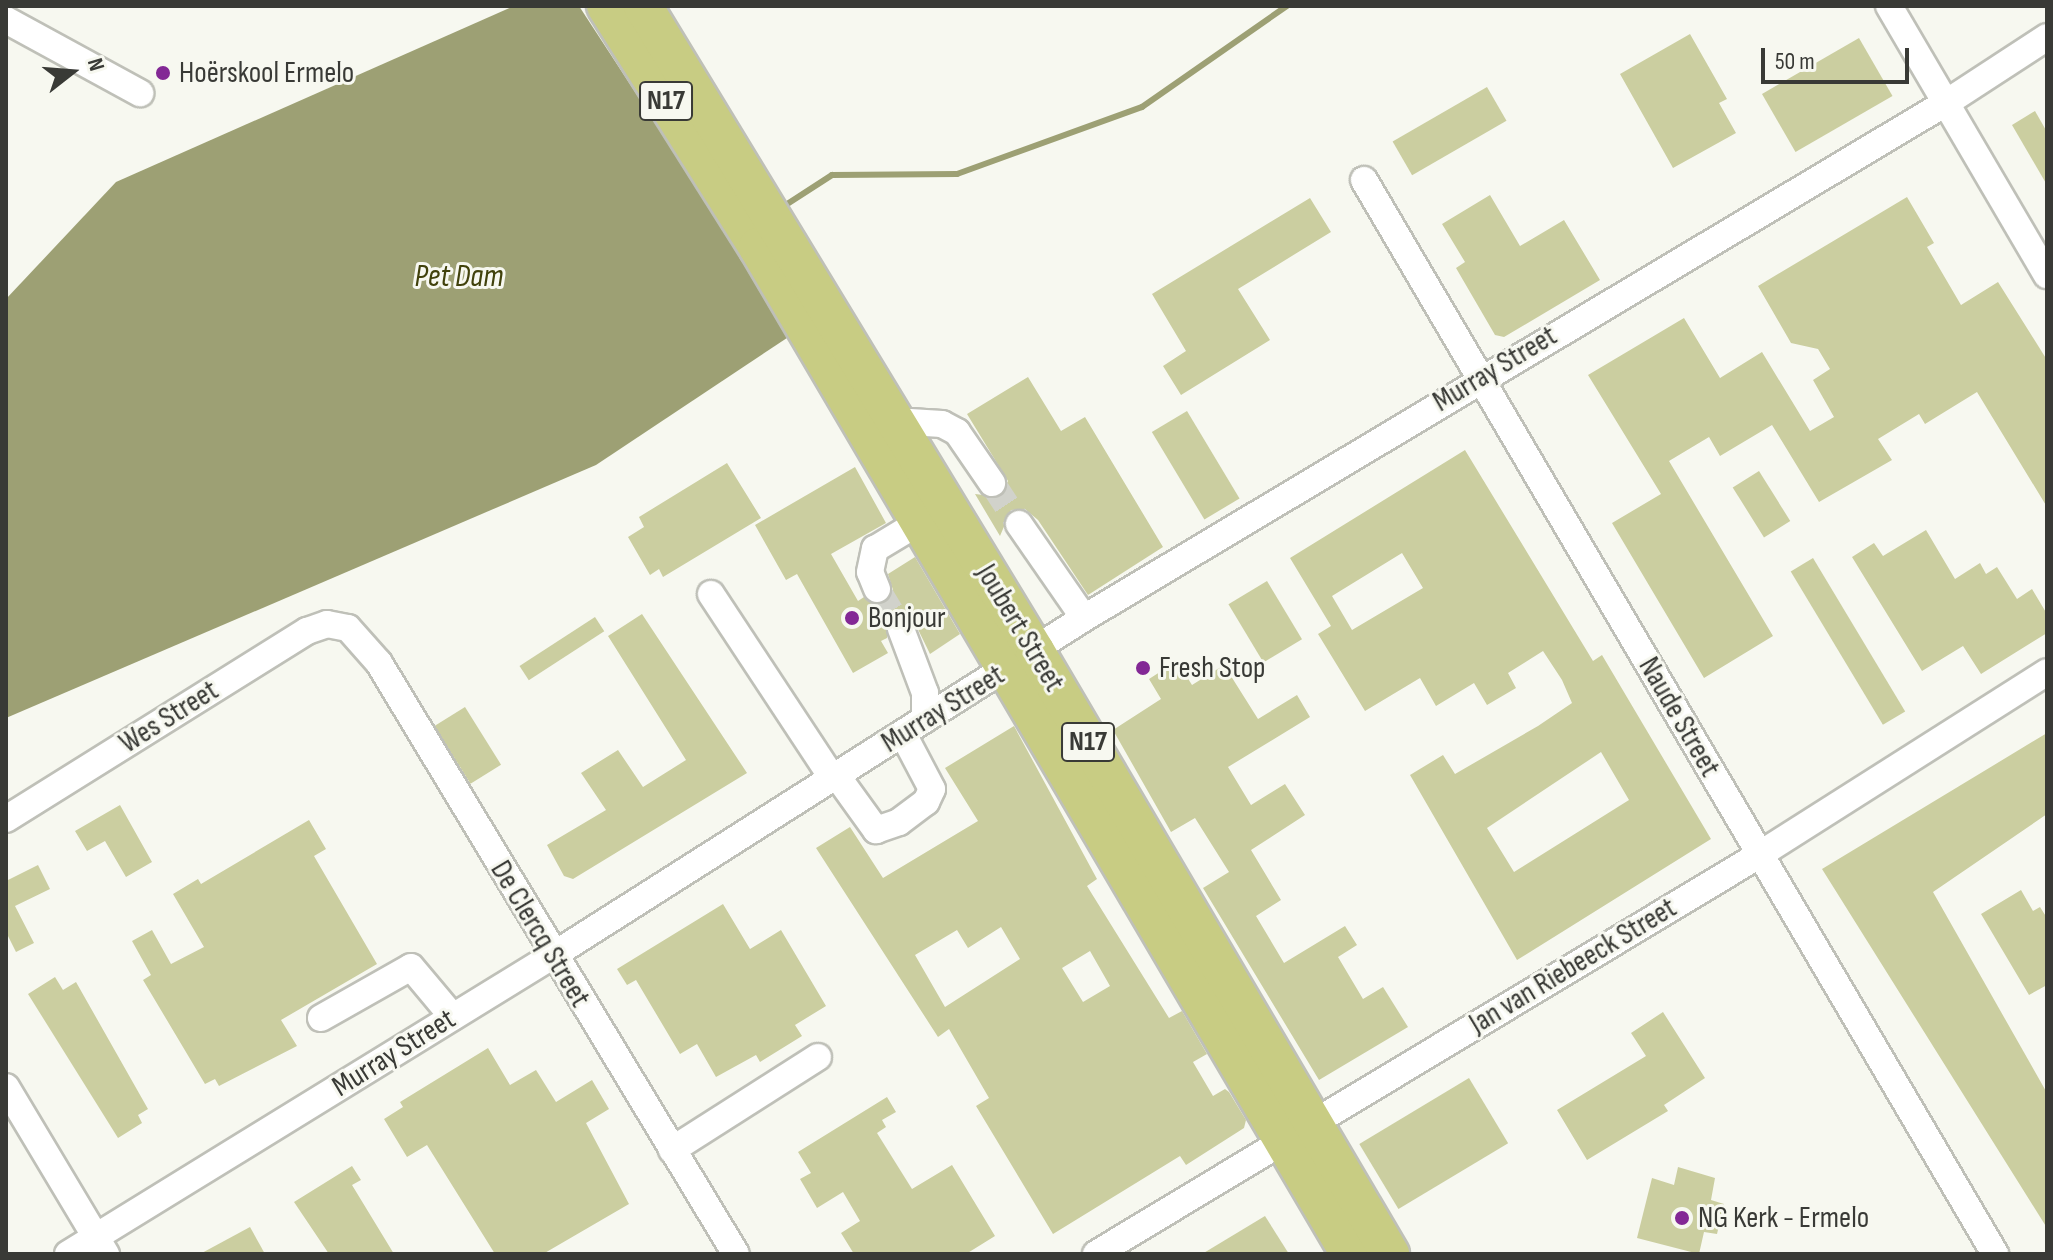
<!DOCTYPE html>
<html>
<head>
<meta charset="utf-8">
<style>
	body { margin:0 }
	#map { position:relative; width:2053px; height:1260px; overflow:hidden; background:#f7f8f0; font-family:"Sofia Sans Condensed",sans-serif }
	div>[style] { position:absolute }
	.water>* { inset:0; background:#9da074 }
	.stream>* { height:6px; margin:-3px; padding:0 3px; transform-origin:3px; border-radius:3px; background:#9da074 }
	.building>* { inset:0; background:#cbcea0; transform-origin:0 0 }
	.minor-tunnel>* { height:26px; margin-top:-13px; transform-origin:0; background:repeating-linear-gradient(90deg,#d1d2cb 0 26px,transparent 0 39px) }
	.roads { filter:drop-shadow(2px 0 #bfc0b8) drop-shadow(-2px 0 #bfc0b8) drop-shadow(0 2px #bfc0b8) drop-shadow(0 -2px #bfc0b8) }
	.minor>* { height:26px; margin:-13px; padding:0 13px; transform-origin:13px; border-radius:13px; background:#fff }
	.highway>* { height:38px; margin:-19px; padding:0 19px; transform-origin:19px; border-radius:19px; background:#c8cc83 }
	.dots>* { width:22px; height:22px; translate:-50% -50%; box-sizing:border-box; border:4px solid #f7f8f0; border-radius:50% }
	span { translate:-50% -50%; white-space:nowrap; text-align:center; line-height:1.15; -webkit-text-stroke:6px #f7f8f0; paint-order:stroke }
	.shield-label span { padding:2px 6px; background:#f7f8f0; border:2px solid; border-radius:6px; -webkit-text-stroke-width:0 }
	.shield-label { font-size:28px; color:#393a36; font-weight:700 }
	.poi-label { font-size:30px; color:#393a36 }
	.left { translate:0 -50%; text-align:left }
	.street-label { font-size:30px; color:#393a36 }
	.water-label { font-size:32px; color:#41420c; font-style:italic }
	.frame { position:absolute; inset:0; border:8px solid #393a36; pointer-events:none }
	.north { position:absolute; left:32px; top:32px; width:80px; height:80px; -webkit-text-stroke:6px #f7f8f0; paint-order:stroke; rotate:73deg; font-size:22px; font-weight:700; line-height:32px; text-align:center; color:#393a36 }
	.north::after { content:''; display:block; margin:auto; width:28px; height:36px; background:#393a36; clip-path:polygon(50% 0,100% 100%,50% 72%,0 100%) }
	.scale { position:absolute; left:1761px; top:48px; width:148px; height:36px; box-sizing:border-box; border:4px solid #393a36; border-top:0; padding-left:10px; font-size:24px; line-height:28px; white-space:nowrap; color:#393a36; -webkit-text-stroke:6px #f7f8f0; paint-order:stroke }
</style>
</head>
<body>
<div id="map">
	<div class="water">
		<i style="clip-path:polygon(514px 6px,579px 6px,793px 334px,596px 465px,6px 718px,6px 299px,116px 182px)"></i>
	</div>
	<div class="stream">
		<i style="left:781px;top:208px;width:61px;rotate:-32.9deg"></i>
		<i style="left:832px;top:175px;width:125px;rotate:-0.5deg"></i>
		<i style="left:957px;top:174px;width:197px;rotate:-19.9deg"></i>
		<i style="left:1142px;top:107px;width:177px;rotate:-34.9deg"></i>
	</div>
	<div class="building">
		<i style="clip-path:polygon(1690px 34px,1727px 99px,1719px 103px,1736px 133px,1673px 168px,1620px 74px)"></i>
		<i style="left:1859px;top:38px;width:67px;height:112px;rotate:60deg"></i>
		<i style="left:1487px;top:87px;width:39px;height:109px;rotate:60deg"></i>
		<i style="clip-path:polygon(2035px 111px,2047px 132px,2047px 185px,2012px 125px)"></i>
		<i style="clip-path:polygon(1490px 195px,1520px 246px,1564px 220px,1600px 280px,1504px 337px,1495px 335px,1456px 268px,1465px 262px,1442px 224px)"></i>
		<i style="clip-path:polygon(1907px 197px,1934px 243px,1927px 247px,1961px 305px,1998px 282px,2047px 360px,2047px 507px,1977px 392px,1925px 424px,1919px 414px,1878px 439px,1892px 460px,1819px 502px,1772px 425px,1720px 456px,1709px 437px,1669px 461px,1773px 636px,1704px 678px,1612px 523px,1661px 494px,1588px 375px,1684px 318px,1720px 378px,1762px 352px,1810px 431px,1834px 417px,1813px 380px,1830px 369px,1818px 349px,1791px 343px,1758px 286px)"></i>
		<i style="clip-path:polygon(1310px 198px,1331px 232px,1238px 289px,1270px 340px,1181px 395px,1163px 366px,1186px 351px,1152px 294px)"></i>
		<i style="clip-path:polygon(1028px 377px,1061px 431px,1085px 417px,1163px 547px,1088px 595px,1038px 520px,1025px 509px,1011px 510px,1000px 536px,975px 494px,1000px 497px,1008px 481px,967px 414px)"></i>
		<i style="left:1187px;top:411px;width:102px;height:41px;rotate:59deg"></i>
		<i style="clip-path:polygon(evenodd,1465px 450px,1593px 661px,1602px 655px,1711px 839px,1517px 960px,1410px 775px,1443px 755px,1455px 774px,1538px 726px,1572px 703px,1562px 680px,1543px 651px,1508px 673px,1516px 688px,1487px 705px,1474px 683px,1436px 706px,1420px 678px,1365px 711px,1318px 634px,1331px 626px,1290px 558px,1465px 450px,1402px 553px,1423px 588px,1352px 630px,1332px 596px,1402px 553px,1465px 450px,1601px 752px,1629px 800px,1514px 872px,1487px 828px,1601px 752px)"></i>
		<i style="clip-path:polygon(727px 463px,761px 518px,663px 577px,659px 569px,650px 575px,628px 537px,644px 527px,639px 517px)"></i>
		<i style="clip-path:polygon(855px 467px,886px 523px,831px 554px,858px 601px,864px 597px,876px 605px,889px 599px,893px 590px,888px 574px,915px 557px,960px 634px,930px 654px,912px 617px,896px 614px,888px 620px,887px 638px,881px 641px,888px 653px,853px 673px,797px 574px,786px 580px,755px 525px)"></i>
		<i style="left:1759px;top:471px;width:59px;height:31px;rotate:58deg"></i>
		<i style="clip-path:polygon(1926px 530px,1955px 579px,1980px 563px,1986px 574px,1997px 567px,2017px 599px,2032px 589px,2047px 614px,2047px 633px,1981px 674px,1963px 646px,1922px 671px,1852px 557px,1874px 543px,1883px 556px)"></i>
		<i style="left:1813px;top:558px;width:179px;height:26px;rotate:59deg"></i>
		<i style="left:1267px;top:581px;width:68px;height:45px;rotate:59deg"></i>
		<i style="clip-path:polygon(642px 614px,747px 773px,573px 879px,564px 876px,547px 845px,606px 810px,581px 773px,618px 750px,643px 787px,686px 760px,608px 636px)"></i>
		<i style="left:595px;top:617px;width:17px;height:90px;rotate:57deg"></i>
		<i style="clip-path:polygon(1177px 661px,1192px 685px,1224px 665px,1258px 719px,1297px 695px,1310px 717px,1228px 767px,1251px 805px,1285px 784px,1305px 815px,1251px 850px,1281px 900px,1256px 916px,1284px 963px,1345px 926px,1357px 945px,1338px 957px,1363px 999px,1383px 987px,1408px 1027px,1319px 1080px,1203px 888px,1229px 872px,1195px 818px,1171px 832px,1113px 730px,1161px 699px,1149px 679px)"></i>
		<i style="left:465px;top:707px;width:68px;height:36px;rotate:58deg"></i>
		<i style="clip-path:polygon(evenodd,1014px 726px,1097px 879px,1087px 886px,1169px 1018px,1182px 1011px,1207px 1054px,1193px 1062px,1213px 1096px,1225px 1089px,1229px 1092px,1246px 1120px,1244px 1128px,1186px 1165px,1180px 1156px,1053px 1234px,976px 1106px,989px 1098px,949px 1029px,938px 1037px,816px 848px,850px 827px,883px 878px,978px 821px,945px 768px,1014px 726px,1001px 927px,1020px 959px,945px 1007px,915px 955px,957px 930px,968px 948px,1001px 927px,1014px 726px,1090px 951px,1110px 986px,1083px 1002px,1062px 968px,1090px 951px)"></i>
		<i style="clip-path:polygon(2047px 733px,2047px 814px,1933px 892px,2047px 1093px,2047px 1228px,1822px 869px)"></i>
		<i style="clip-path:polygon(120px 805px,152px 862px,126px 877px,105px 841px,87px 851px,75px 831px)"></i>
		<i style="clip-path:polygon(309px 820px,326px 849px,314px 856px,377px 964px,281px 1020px,297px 1046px,219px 1086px,215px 1079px,205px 1084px,143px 980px,151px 975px,132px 941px,152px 930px,171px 964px,204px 947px,173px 894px,198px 879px,201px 884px)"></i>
		<i style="clip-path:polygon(38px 865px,50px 889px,15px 906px,34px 943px,16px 952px,6px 932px,6px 881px)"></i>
		<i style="clip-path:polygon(2021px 890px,2033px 911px,2040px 907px,2047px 918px,2047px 985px,2029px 995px,1981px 914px)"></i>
		<i style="clip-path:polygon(723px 904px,750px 949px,781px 930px,826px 1006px,795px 1025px,802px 1036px,760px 1062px,756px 1055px,716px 1077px,697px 1044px,680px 1054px,636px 980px,627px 985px,617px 969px)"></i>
		<i style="clip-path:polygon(55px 977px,63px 990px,76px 982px,148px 1109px,138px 1115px,142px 1123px,118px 1138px,28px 994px)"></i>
		<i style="clip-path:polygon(1663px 1012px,1705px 1078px,1664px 1105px,1668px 1111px,1587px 1160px,1557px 1110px,1646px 1056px,1631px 1033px)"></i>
		<i style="clip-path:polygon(488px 1048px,510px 1085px,536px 1070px,556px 1102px,592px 1080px,609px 1109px,586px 1123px,629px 1204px,543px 1254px,495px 1254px,427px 1145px,407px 1157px,384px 1119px,403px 1107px,400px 1102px)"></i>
		<i style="left:1469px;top:1078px;width:76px;height:128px;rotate:59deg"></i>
		<i style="clip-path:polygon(887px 1097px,896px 1112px,882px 1120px,886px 1127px,877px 1133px,912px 1189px,952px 1165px,995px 1236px,966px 1254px,854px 1254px,841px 1233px,860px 1221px,843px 1192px,817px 1208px,800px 1179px,811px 1173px,798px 1152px)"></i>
		<i style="clip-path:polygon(352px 1166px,361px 1180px,352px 1185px,394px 1254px,329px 1254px,294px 1202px)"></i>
		<i style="clip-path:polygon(1678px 1167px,1715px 1178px,1711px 1200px,1724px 1204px,1717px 1234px,1704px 1232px,1699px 1254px,1637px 1238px,1652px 1178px,1674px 1185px)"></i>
		<i style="clip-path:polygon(1265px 1216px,1289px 1254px,1202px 1254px)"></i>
		<i style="clip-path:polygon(250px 1227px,265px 1254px,200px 1254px)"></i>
	</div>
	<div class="minor-tunnel">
		<i style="left:992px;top:483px;width:49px;rotate:56.6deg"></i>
		<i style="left:877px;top:589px;width:47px;rotate:59deg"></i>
	</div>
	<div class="roads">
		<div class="minor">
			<i style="left:1889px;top:6px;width:312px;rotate:59.6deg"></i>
			<i style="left:6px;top:20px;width:153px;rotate:28.6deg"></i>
			<i style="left:1364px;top:180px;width:1246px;rotate:59.56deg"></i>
			<i style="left:894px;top:421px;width:48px;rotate:3.6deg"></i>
			<i style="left:942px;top:424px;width:17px;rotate:28deg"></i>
			<i style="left:957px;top:432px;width:62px;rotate:55.5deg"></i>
			<i style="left:1019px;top:524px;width:114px;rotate:55.3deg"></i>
			<i style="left:877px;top:589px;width:18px;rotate:-112deg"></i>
			<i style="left:870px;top:572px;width:24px;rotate:-78deg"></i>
			<i style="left:875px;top:549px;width:50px;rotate:-31.2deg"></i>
			<i style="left:711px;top:594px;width:222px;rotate:56.6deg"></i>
			<i style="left:901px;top:629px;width:68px;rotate:69.4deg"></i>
			<i style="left:925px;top:693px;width:26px;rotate:90deg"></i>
			<i style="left:837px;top:776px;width:67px;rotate:54.2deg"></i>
			<i style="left:876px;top:830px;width:24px;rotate:-19deg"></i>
			<i style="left:899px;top:822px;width:34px;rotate:-37deg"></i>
			<i style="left:926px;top:802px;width:14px;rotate:-65deg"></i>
			<i style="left:932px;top:789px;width:62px;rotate:-117.8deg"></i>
			<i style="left:6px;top:819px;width:355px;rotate:-32deg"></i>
			<i style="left:307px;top:631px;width:21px;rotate:-19deg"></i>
			<i style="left:327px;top:624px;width:21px;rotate:11deg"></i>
			<i style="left:348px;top:628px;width:47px;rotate:48.5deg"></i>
			<i style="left:379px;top:663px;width:690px;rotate:58.87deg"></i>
			<i style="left:321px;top:1018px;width:103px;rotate:-29.5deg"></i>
			<i style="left:411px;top:967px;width:65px;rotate:50deg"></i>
			<i style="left:6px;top:1087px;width:195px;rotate:59.1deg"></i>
			<i style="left:672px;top:1150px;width:173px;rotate:-32.5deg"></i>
			<i style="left:68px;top:1254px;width:568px;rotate:-31.62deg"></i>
			<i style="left:552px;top:956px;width:630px;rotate:-32.43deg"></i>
			<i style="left:1084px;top:618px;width:1008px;rotate:-30.87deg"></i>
			<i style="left:1949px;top:101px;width:117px;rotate:-33.1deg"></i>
			<i style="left:1096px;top:1254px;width:774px;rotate:-31.04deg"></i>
			<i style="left:1759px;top:855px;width:341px;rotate:-32.4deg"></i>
		</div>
		<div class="highway">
			<i style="left:606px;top:6px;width:285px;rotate:57.8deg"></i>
			<i style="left:758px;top:247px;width:1168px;rotate:59.55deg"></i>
			<i style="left:643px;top:6px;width:755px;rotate:58.71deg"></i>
			<i style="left:1035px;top:651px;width:700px;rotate:59.51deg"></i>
		</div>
	</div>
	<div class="dots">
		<i style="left:163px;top:73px;background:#832895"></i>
		<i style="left:852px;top:618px;background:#832895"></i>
		<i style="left:1143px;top:668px;background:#832895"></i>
		<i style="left:1682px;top:1218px;background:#832895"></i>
	</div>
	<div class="shield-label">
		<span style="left:666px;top:101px">N17</span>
		<span style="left:1088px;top:742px">N17</span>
	</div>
	<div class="poi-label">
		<span class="left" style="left:179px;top:73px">Hoërskool Ermelo</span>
		<span class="left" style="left:868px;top:618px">Bonjour</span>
		<span class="left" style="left:1159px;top:668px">Fresh Stop</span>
		<span class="left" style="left:1698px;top:1218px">NG Kerk - Ermelo</span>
	</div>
	<div class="street-label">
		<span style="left:1495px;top:369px;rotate:-31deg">Murray Street</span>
		<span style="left:1020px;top:628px;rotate:59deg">Joubert Street</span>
		<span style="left:943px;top:709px;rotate:-32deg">Murray Street</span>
		<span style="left:169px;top:717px;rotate:-32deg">Wes Street</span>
		<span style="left:1679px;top:717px;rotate:60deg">Naude Street</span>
		<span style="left:540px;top:934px;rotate:59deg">De Clercq Street</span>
		<span style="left:1573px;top:966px;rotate:-31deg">Jan van Riebeeck Street</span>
		<span style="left:394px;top:1053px;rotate:-32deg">Murray Street</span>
	</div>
	<div class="water-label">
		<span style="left:459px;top:277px">Pet Dam</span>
	</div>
	<div class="frame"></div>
	<div class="north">N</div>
	<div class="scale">50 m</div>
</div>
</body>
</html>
